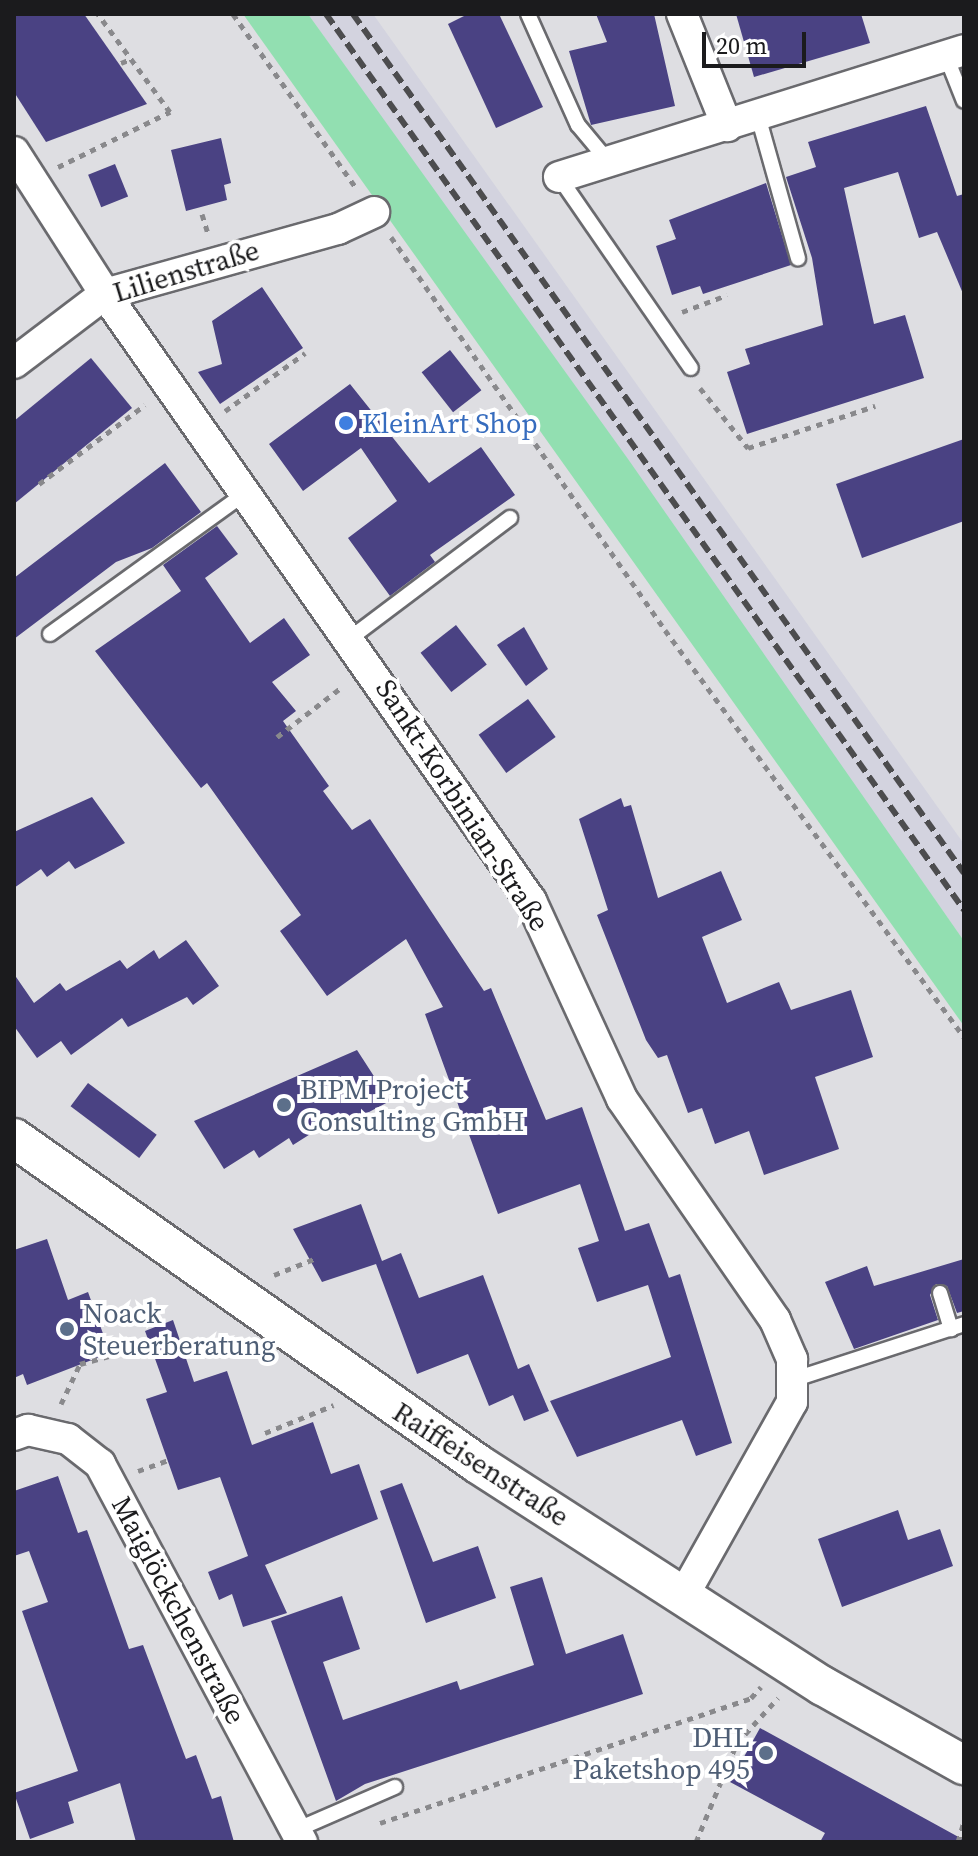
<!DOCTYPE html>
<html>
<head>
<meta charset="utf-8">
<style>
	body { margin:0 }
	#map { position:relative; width:978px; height:1856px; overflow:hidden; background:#dedee2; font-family:"Source Serif 4",serif }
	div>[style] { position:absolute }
	.built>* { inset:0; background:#d3d3df }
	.green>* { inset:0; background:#92dfb1 }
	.building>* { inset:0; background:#4a4283; transform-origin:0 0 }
	.path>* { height:5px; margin-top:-2.5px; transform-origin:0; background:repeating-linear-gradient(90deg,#89898c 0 6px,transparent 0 12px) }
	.roads { filter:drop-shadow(2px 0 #6a6a6e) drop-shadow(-2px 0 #6a6a6e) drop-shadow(0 2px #6a6a6e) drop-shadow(0 -2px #6a6a6e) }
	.service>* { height:14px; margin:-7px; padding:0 7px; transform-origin:7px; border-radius:7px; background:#fff }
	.minor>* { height:30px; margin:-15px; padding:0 15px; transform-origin:15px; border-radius:15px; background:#fff }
	.tertiary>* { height:38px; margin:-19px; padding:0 19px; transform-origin:19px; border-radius:19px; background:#fff }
	.rail>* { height:6px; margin-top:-3px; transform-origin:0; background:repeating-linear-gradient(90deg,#4c4c4e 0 12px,transparent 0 18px) }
	.dots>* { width:22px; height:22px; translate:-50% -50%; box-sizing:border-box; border:4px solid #fff; border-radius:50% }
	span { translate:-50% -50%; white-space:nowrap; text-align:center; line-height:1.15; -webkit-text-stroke:8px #fff; paint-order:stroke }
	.street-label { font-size:28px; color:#1b1b1d }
	.shop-label { font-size:28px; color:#366cbe }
	.left { translate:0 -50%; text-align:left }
	.service-label { font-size:28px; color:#4e5e75 }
	.right { translate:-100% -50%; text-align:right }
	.frame { position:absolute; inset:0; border:16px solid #1b1b1d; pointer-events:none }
	.scale { position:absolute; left:702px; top:32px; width:104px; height:36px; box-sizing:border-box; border:4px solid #1b1b1d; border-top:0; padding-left:10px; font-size:24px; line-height:28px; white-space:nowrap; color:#1b1b1d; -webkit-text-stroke:6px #fff; paint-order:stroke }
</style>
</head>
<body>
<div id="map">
	<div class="built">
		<i style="clip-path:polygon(308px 14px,373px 14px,964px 844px,964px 941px)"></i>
	</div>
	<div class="green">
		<i style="clip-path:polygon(243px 14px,308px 14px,628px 459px,964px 941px,964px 1026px)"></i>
	</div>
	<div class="building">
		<i style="clip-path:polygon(14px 14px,84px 14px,147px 104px,46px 142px,14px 92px)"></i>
		<i style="clip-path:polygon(468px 14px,499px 14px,543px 107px,496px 128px,448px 24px)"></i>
		<i style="clip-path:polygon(596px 14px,654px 14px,675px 106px,591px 125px,569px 51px,607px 42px)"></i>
		<i style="clip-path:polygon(736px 14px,861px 14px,870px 43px,754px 77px)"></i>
		<i style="clip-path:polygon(926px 106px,957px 196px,964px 194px,964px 296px,937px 232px,919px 238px,898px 172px,844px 188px,874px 324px,905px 315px,924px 378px,747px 434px,727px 372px,750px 364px,745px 349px,823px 325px,812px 258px,786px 177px,816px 167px,808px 142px)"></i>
		<i style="clip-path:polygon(221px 138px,231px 183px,224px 185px,227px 200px,186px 211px,171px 150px)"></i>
		<i style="left:115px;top:164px;width:35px;height:29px;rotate:68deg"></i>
		<i style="clip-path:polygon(766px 183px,791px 265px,703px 294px,700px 286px,672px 295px,656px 246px,676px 239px,669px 220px)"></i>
		<i style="clip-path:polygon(262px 287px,303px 348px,220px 404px,198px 372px,222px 364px,212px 321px)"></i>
		<i style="left:450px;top:350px;width:51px;height:36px;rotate:52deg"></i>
		<i style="clip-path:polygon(91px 358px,132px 408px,14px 504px,14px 421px)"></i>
		<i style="clip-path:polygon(350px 384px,429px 483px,481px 447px,515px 495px,430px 555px,435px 562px,390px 596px,348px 538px,397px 501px,361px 448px,303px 491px,269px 444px)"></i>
		<i style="clip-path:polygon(964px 439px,964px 521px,862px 558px,836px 484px)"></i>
		<i style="clip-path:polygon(165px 463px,201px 512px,152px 548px,116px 562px,14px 639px,14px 578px)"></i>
		<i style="clip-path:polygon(217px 526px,238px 554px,205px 578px,250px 643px,284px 618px,310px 655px,272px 682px,296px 711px,283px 721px,329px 786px,323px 791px,352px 830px,370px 819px,484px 991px,491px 988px,546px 1120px,582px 1107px,625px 1231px,649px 1223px,669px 1278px,654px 1283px,680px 1274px,732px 1443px,696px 1456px,682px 1420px,577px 1457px,550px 1401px,671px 1357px,648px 1285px,597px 1302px,578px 1248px,599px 1241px,580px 1184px,498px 1214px,425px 1014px,443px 1007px,406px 939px,327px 996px,280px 931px,301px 915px,207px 783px,201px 788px,95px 651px,181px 591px,163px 565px)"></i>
		<i style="left:456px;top:625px;width:50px;height:45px;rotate:52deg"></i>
		<i style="clip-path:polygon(524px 627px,548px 669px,526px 686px,497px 645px)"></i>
		<i style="left:528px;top:699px;width:47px;height:61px;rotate:54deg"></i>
		<i style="clip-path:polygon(92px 797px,125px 843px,75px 869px,69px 861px,47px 877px,41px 869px,14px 888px,14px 832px)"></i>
		<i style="clip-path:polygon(621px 798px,624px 807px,631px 805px,658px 898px,721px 871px,742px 920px,702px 937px,727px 1003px,779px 982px,791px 1010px,851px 990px,873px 1057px,815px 1077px,839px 1149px,764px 1175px,749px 1131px,715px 1144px,702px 1108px,688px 1113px,667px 1055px,658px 1058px,646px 1040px,597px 915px,608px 910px,579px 819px)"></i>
		<i style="clip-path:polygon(186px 940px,219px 986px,193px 1005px,187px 997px,128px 1027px,122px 1018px,71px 1055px,61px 1041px,37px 1058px,14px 1026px,14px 974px,34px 1003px,60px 983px,66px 991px,120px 960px,127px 969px,154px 950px,159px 959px)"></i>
		<i style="clip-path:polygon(357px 1050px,390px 1101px,327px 1134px,323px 1126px,293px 1145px,289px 1138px,259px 1158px,254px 1150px,224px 1169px,194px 1121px)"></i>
		<i style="left:88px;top:1083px;width:86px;height:29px;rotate:37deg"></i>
		<i style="clip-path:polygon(361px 1204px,382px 1261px,401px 1253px,419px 1298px,483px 1275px,518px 1369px,529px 1364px,549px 1411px,524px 1421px,513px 1395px,489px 1406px,468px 1354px,417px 1374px,376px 1264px,322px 1282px,293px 1229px)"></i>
		<i style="clip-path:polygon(47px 1239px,68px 1300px,88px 1292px,110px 1353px,27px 1385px,23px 1374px,14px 1378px,14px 1250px)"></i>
		<i style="clip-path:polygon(964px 1259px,964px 1311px,957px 1313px,947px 1286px,936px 1284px,930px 1295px,938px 1320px,854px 1349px,825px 1282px,867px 1266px,874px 1286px)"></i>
		<i style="clip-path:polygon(173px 1320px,194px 1382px,227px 1371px,252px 1445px,313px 1422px,331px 1474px,359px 1464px,378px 1519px,265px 1565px,287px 1613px,243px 1627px,232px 1594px,219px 1600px,208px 1572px,248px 1556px,220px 1477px,178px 1490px,146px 1399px,167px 1392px,145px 1331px)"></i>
		<i style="clip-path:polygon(58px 1476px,78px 1533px,87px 1530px,129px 1649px,143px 1645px,186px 1759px,196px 1755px,212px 1799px,221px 1796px,234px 1842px,136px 1842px,120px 1783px,68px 1802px,74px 1823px,30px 1839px,14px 1793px,78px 1771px,22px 1611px,48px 1602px,29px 1551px,14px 1556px,14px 1491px)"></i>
		<i style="clip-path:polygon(402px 1483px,433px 1562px,478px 1546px,496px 1598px,426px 1623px,380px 1491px)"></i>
		<i style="clip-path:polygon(898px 1510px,908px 1540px,940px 1529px,953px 1566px,842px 1607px,818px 1539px)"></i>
		<i style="clip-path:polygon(542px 1577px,566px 1654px,623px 1634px,643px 1694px,365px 1784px,336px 1801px,271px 1621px,342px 1596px,360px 1649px,323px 1662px,343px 1720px,457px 1681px,460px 1690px,534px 1665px,510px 1587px)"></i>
		<i style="clip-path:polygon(760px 1728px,964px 1840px,964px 1842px,820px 1842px,825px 1833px,730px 1782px)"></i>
	</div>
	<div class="path">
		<i style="left:233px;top:14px;width:211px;rotate:54.7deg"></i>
		<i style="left:121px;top:63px;width:11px;rotate:-22deg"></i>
		<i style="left:58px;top:167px;width:125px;rotate:-26.2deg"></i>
		<i style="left:170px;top:112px;width:122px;rotate:-126.3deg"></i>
		<i style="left:202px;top:214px;width:21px;rotate:73deg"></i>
		<i style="left:391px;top:237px;width:479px;rotate:55.1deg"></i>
		<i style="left:665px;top:630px;width:505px;rotate:53.7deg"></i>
		<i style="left:682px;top:312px;width:48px;rotate:-20.7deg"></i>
		<i style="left:700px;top:388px;width:77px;rotate:51.3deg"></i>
		<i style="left:748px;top:448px;width:134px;rotate:-18.3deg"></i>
		<i style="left:225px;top:411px;width:99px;rotate:-35.9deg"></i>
		<i style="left:39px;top:484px;width:132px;rotate:-36.7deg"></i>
		<i style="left:277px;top:737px;width:82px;rotate:-37.6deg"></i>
		<i style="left:274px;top:1275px;width:43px;rotate:-21.8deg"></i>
		<i style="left:61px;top:1404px;width:44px;rotate:-64.6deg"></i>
		<i style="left:80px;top:1364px;width:56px;rotate:-15.5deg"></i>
		<i style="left:265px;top:1433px;width:74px;rotate:-22.1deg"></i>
		<i style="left:138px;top:1471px;width:32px;rotate:-20deg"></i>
		<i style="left:380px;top:1823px;width:391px;rotate:-18.6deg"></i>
		<i style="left:751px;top:1698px;width:15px;rotate:-48deg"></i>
		<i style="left:696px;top:1842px;width:107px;rotate:-67.5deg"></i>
		<i style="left:737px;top:1743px;width:61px;rotate:-47.7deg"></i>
		<i style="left:958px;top:1842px;width:22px;rotate:-74deg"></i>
	</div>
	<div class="roads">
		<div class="service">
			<i style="left:528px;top:14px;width:122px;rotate:65.8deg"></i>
			<i style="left:578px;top:125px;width:47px;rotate:50.2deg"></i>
			<i style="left:946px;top:56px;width:48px;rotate:68.2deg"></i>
			<i style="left:758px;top:116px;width:148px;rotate:74.3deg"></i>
			<i style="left:559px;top:177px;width:232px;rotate:55.4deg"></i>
			<i style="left:50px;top:634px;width:244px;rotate:-35.8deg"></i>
			<i style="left:352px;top:637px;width:198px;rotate:-37deg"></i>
			<i style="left:940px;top:1293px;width:38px;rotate:73deg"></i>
			<i style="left:792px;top:1380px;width:181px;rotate:-18deg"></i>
			<i style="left:296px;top:1830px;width:108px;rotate:-23.5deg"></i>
		</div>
		<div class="minor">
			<i style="left:682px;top:14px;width:121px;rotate:68.1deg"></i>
			<i style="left:14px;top:152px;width:169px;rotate:57.3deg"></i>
			<i style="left:105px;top:294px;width:742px;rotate:54.94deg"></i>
			<i style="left:531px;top:901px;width:218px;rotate:65.3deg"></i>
			<i style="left:622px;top:1099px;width:269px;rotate:55.3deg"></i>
			<i style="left:775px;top:1320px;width:43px;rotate:66.4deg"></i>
			<i style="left:792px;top:1359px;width:43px;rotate:90deg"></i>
			<i style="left:792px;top:1402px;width:223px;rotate:119.3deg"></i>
			<i style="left:559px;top:177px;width:424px;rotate:-17.4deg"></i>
			<i style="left:14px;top:363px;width:114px;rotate:-37.2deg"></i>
			<i style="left:105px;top:294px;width:242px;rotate:-15.6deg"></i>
			<i style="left:338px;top:229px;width:40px;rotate:-25deg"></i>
			<i style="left:14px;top:1435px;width:15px;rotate:-20deg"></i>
			<i style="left:28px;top:1430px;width:41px;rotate:12.7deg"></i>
			<i style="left:68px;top:1439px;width:41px;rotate:38deg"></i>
			<i style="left:100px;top:1464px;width:429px;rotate:61.9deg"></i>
		</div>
		<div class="tertiary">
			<i style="left:14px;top:1138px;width:567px;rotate:35.09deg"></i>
			<i style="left:478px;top:1464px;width:410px;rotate:32.8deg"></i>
			<i style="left:823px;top:1686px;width:162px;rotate:29.3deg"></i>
		</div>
	</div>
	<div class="rail">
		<i style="left:326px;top:14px;width:1100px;rotate:54.55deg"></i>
		<i style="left:353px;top:14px;width:1054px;rotate:54.58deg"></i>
	</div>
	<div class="dots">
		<i style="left:346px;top:423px;background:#3f7fe0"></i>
		<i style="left:284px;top:1105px;background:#5c6f8a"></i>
		<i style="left:67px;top:1329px;background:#5c6f8a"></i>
		<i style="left:766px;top:1753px;background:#5c6f8a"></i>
	</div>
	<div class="street-label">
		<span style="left:186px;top:271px;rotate:-17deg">Lilienstraße</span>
		<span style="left:463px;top:805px;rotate:57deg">Sankt-Korbinian-Straße</span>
		<span style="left:481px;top:1464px;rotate:33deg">Raiffeisenstraße</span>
		<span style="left:179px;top:1610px;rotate:62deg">Maiglöckchenstraße</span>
	</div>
	<div class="shop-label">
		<span class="left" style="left:362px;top:423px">KleinArt Shop</span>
	</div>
	<div class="service-label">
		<span class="left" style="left:300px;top:1105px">BIPM Project<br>Consulting GmbH</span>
		<span class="left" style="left:83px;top:1329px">Noack<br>Steuerberatung</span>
		<span class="right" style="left:750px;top:1753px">DHL<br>Paketshop 495</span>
	</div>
	<div class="frame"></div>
	<div class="scale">20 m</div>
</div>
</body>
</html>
